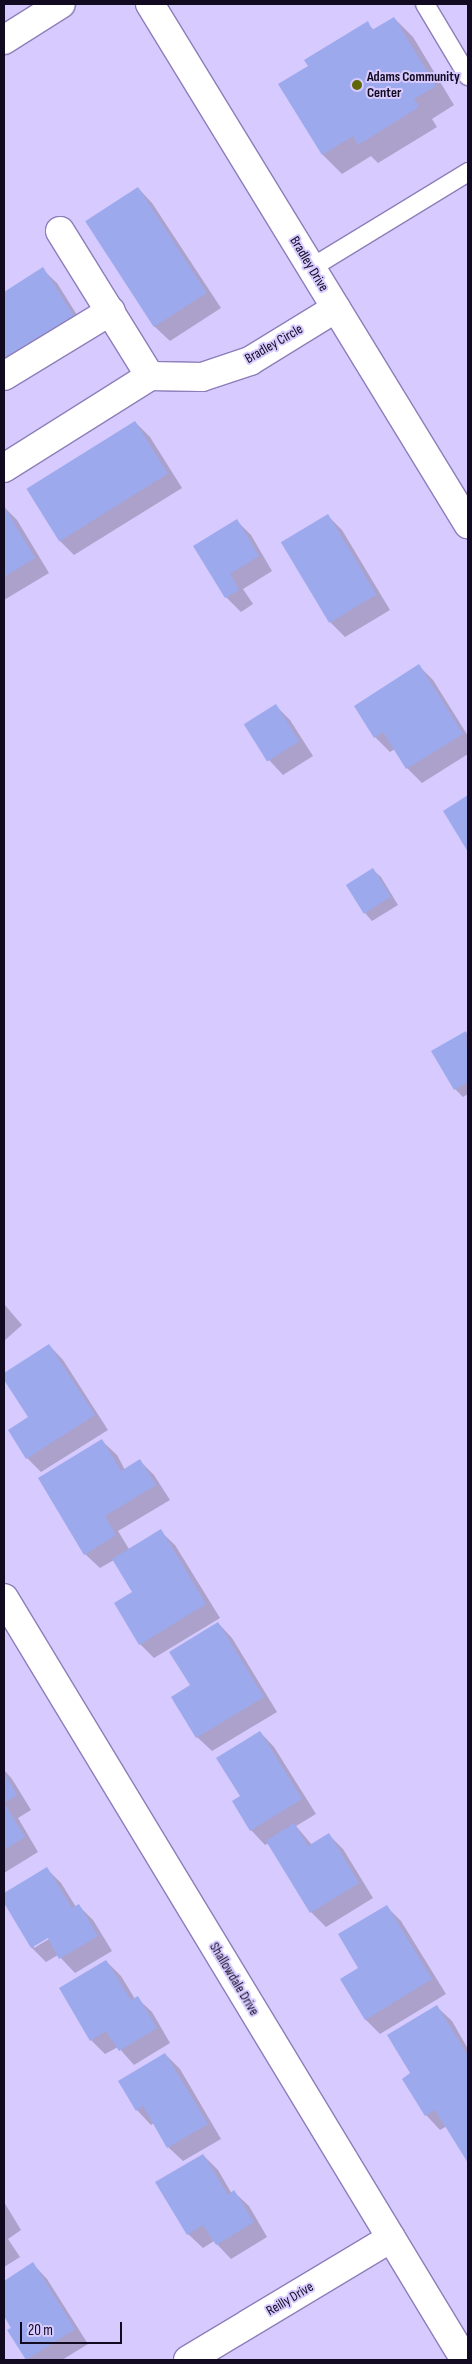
<!DOCTYPE html>
<html>
<head>
<meta charset="utf-8">
<style>
	body { margin:0 }
	#map { position:relative; width:472px; height:2364px; overflow:hidden; background:#d6cafe; font-family:"Sofia Sans Condensed",sans-serif }
	div>[style] { position:absolute }
	.shadow>* { inset:0; background:#0003 }
	.building>* { inset:0; background:#9caaed; transform-origin:0 0 }
	.roads { filter:drop-shadow(1px 0 #8d7eb9) drop-shadow(-1px 0 #8d7eb9) drop-shadow(0 1px #8d7eb9) drop-shadow(0 -1px #8d7eb9) }
	.lane>* { height:18px; margin:-9px; padding:0 9px; transform-origin:9px; border-radius:9px; background:#fff }
	.street>* { height:28px; margin:-14px; padding:0 14px; transform-origin:14px; border-radius:14px; background:#fff }
	.secondary>* { height:28px; margin:-14px; padding:0 14px; transform-origin:14px; border-radius:14px; background:#fff }
	.dots>* { width:14px; height:14px; translate:-50% -50%; box-sizing:border-box; border:2px solid #d6cafe; border-radius:50% }
	span { translate:-50% -50%; white-space:nowrap; text-align:center; line-height:1.15; -webkit-text-stroke:4px #d6cafe; paint-order:stroke }
	.poi-label { font-size:14px; color:#110a20; font-weight:700 }
	.left { translate:0 -50%; text-align:left }
	.street-label { font-size:14px; color:#110a20 }
	.frame { position:absolute; inset:0; border:5px solid #110a20; pointer-events:none }
	.scale { position:absolute; left:20px; top:2322px; width:102px; height:22px; box-sizing:border-box; border:2px solid #110a20; border-top:0; padding-left:6px; font-size:15px; line-height:18px; white-space:nowrap; color:#110a20; -webkit-text-stroke:4px #d6cafe; paint-order:stroke }
</style>
</head>
<body>
<div id="map">
	<div class="shadow">
		<i style="clip-path:polygon(394px 18px,413px 37px,454px 105px,432px 119px,437px 127px,378px 163px,371px 156px,342px 174px,323px 155px,280px 84px,310px 66px,367px 23px,374px 30px)"></i>
		<i style="clip-path:polygon(138px 188px,152px 203px,221px 308px,170px 341px,155px 327px,87px 222px)"></i>
		<i style="clip-path:polygon(42px 269px,57px 283px,87px 331px,4px 378px,4px 294px)"></i>
		<i style="clip-path:polygon(135px 422px,150px 437px,182px 488px,74px 555px,59px 540px)"></i>
		<i style="clip-path:polygon(4px 507px,17px 520px,49px 573px,4px 600px)"></i>
		<i style="clip-path:polygon(328px 516px,342px 530px,390px 610px,345px 637px,331px 623px,282px 543px)"></i>
		<i style="clip-path:polygon(237px 521px,251px 535px,272px 571px,243px 589px,253px 604px,241px 612px,226px 597px)"></i>
		<i style="clip-path:polygon(419px 666px,433px 680px,468px 736px,468px 754px,422px 783px,407px 768px,395px 749px,390px 752px,375px 737px)"></i>
		<i style="clip-path:polygon(276px 706px,290px 720px,313px 756px,283px 775px,269px 760px)"></i>
		<i style="clip-path:polygon(468px 797px,468px 849px,444px 811px)"></i>
		<i style="clip-path:polygon(373px 870px,381px 877px,398px 905px,372px 921px,365px 913px)"></i>
		<i style="clip-path:polygon(466px 1032px,468px 1034px,468px 1094px,463px 1097px,455px 1089px,433px 1052px)"></i>
		<i style="clip-path:polygon(4px 1304px,22px 1325px,4px 1341px)"></i>
		<i style="clip-path:polygon(49px 1345px,63px 1360px,108px 1430px,41px 1472px,27px 1458px,30px 1418px,4px 1374px)"></i>
		<i style="clip-path:polygon(102px 1441px,117px 1455px,125px 1470px,140px 1461px,154px 1475px,170px 1500px,118px 1531px,129px 1549px,160px 1531px,175px 1545px,220px 1618px,154px 1658px,140px 1644px,134px 1592px,114px 1560px,100px 1568px,85px 1554px)"></i>
		<i style="clip-path:polygon(218px 1623px,232px 1638px,277px 1712px,212px 1751px,197px 1737px,191px 1686px)"></i>
		<i style="clip-path:polygon(260px 1732px,274px 1747px,316px 1814px,296px 1826px,312px 1845px,329px 1835px,343px 1849px,373px 1898px,326px 1927px,311px 1912px,269px 1843px,265px 1845px,251px 1830px,242px 1797px)"></i>
		<i style="clip-path:polygon(4px 1770px,12px 1779px,31px 1810px,18px 1818px,38px 1852px,4px 1873px)"></i>
		<i style="clip-path:polygon(evenodd,47px 1869px,61px 1883px,76px 1907px,79px 1906px,93px 1920px,112px 1951px,75px 1973px,58px 1955px,46px 1962px,32px 1948px,4px 1901px,4px 1895px,47px 1869px,52px 1934px,54px 1936px,34px 1948px,34px 1945px,52px 1934px)"></i>
		<i style="clip-path:polygon(386px 1906px,401px 1921px,446px 1994px,380px 2034px,366px 2020px,341px 1980px,360px 1968px)"></i>
		<i style="clip-path:polygon(106px 1961px,121px 1976px,135px 1999px,137px 1998px,152px 2012px,170px 2043px,134px 2065px,118px 2047px,105px 2054px,91px 2040px)"></i>
		<i style="clip-path:polygon(437px 2007px,452px 2021px,468px 2049px,468px 2161px,447px 2126px,440px 2130px,426px 2115px,412px 2074px)"></i>
		<i style="clip-path:polygon(165px 2054px,180px 2069px,221px 2139px,183px 2161px,168px 2147px,154px 2123px,151px 2125px,137px 2110px)"></i>
		<i style="clip-path:polygon(203px 2155px,218px 2170px,232px 2194px,234px 2192px,249px 2206px,267px 2237px,231px 2259px,214px 2241px,203px 2248px,188px 2234px)"></i>
		<i style="clip-path:polygon(4px 2202px,21px 2230px,8px 2239px,20px 2257px,4px 2267px)"></i>
		<i style="clip-path:polygon(33px 2264px,47px 2279px,88px 2344px,62px 2360px,28px 2360px,4px 2314px,4px 2282px)"></i>
	</div>
	<div class="building">
		<i style="clip-path:polygon(394px 17px,436px 86px,414px 99px,419px 107px,358px 145px,353px 136px,322px 155px,278px 84px,308px 66px,304px 60px,368px 21px,372px 30px)"></i>
		<i style="left:138px;top:187px;width:126px;height:63px;rotate:57deg"></i>
		<i style="clip-path:polygon(43px 267px,74px 316px,4px 361px,4px 292px)"></i>
		<i style="left:135px;top:421px;width:62px;height:128px;rotate:58deg"></i>
		<i style="clip-path:polygon(4px 506px,35px 558px,4px 577px)"></i>
		<i style="left:328px;top:514px;width:94px;height:55px;rotate:59deg"></i>
		<i style="clip-path:polygon(237px 519px,259px 556px,230px 574px,239px 590px,225px 598px,193px 546px)"></i>
		<i style="clip-path:polygon(419px 664px,463px 734px,406px 769px,383px 732px,374px 738px,354px 706px)"></i>
		<i style="left:276px;top:704px;width:44px;height:38px;rotate:58deg"></i>
		<i style="clip-path:polygon(468px 795px,468px 852px,443px 811px)"></i>
		<i style="left:373px;top:868px;width:34px;height:32px;rotate:58deg"></i>
		<i style="clip-path:polygon(466px 1031px,468px 1082px,454px 1090px,431px 1051px)"></i>
		<i style="clip-path:polygon(49px 1344px,95px 1415px,26px 1459px,8px 1430px,28px 1417px,4px 1380px,4px 1373px)"></i>
		<i style="clip-path:polygon(102px 1439px,121px 1471px,140px 1459px,156px 1485px,105px 1516px,116px 1535px,84px 1555px,38px 1478px)"></i>
		<i style="clip-path:polygon(161px 1529px,206px 1604px,139px 1645px,114px 1603px,132px 1592px,112px 1559px)"></i>
		<i style="clip-path:polygon(218px 1622px,264px 1697px,196px 1738px,171px 1697px,190px 1685px,169px 1652px)"></i>
		<i style="clip-path:polygon(260px 1731px,302px 1799px,250px 1831px,232px 1801px,240px 1796px,216px 1758px)"></i>
		<i style="clip-path:polygon(4px 1772px,17px 1795px,4px 1803px,25px 1837px,4px 1850px)"></i>
		<i style="clip-path:polygon(294px 1823px,308px 1846px,329px 1833px,359px 1883px,310px 1913px,266px 1841px)"></i>
		<i style="clip-path:polygon(47px 1867px,72px 1908px,79px 1904px,98px 1936px,59px 1959px,48px 1938px,31px 1948px,4px 1903px,4px 1893px)"></i>
		<i style="clip-path:polygon(387px 1905px,432px 1979px,365px 2020px,340px 1979px,358px 1968px,338px 1934px)"></i>
		<i style="clip-path:polygon(106px 1960px,131px 2000px,138px 1996px,157px 2028px,119px 2051px,106px 2031px,90px 2041px,59px 1988px)"></i>
		<i style="clip-path:polygon(437px 2005px,468px 2056px,468px 2163px,435px 2110px,425px 2116px,402px 2079px,410px 2073px,387px 2035px)"></i>
		<i style="clip-path:polygon(165px 2053px,208px 2124px,167px 2148px,143px 2106px,136px 2111px,118px 2081px)"></i>
		<i style="clip-path:polygon(203px 2154px,228px 2195px,234px 2190px,254px 2222px,216px 2245px,203px 2225px,187px 2235px,155px 2182px)"></i>
		<i style="clip-path:polygon(33px 2262px,75px 2329px,26px 2360px,7px 2330px,11px 2328px,4px 2316px,4px 2281px)"></i>
	</div>
	<div class="roads">
		<div class="lane">
			<i style="left:425px;top:4px;width:84px;rotate:59.2deg"></i>
			<i style="left:311px;top:268px;width:184px;rotate:-31.4deg"></i>
		</div>
		<div class="street">
			<i style="left:150px;top:4px;width:610px;rotate:58.55deg"></i>
			<i style="left:60px;top:231px;width:171px;rotate:58.2deg"></i>
			<i style="left:150px;top:376px;width:52px;rotate:1.1deg"></i>
			<i style="left:202px;top:377px;width:51px;rotate:-18.4deg"></i>
			<i style="left:250px;top:361px;width:101px;rotate:-31.6deg"></i>
			<i style="left:4px;top:376px;width:125px;rotate:-31.3deg"></i>
			<i style="left:4px;top:468px;width:173px;rotate:-32.2deg"></i>
			<i style="left:4px;top:1598px;width:891px;rotate:58.83deg"></i>
			<i style="left:188px;top:2360px;width:237px;rotate:-31deg"></i>
		</div>
		<div class="secondary">
			<i style="left:4px;top:40px;width:67px;rotate:-32.3deg"></i>
		</div>
	</div>
	<div class="dots">
		<i style="left:357px;top:85px;background:#5f6707"></i>
	</div>
	<div class="poi-label">
		<span class="left" style="left:367px;top:85px">Adams Community<br>Center</span>
	</div>
	<div class="street-label">
		<span style="left:309px;top:264px;rotate:59deg">Bradley Drive</span>
		<span style="left:274px;top:344px;rotate:-30deg">Bradley Circle</span>
		<span style="left:234px;top:1979px;rotate:59deg">Shallowdale Drive</span>
		<span style="left:290px;top:2299px;rotate:-31deg">Reilly Drive</span>
	</div>
	<div class="frame"></div>
	<div class="scale">20 m</div>
</div>
</body>
</html>
